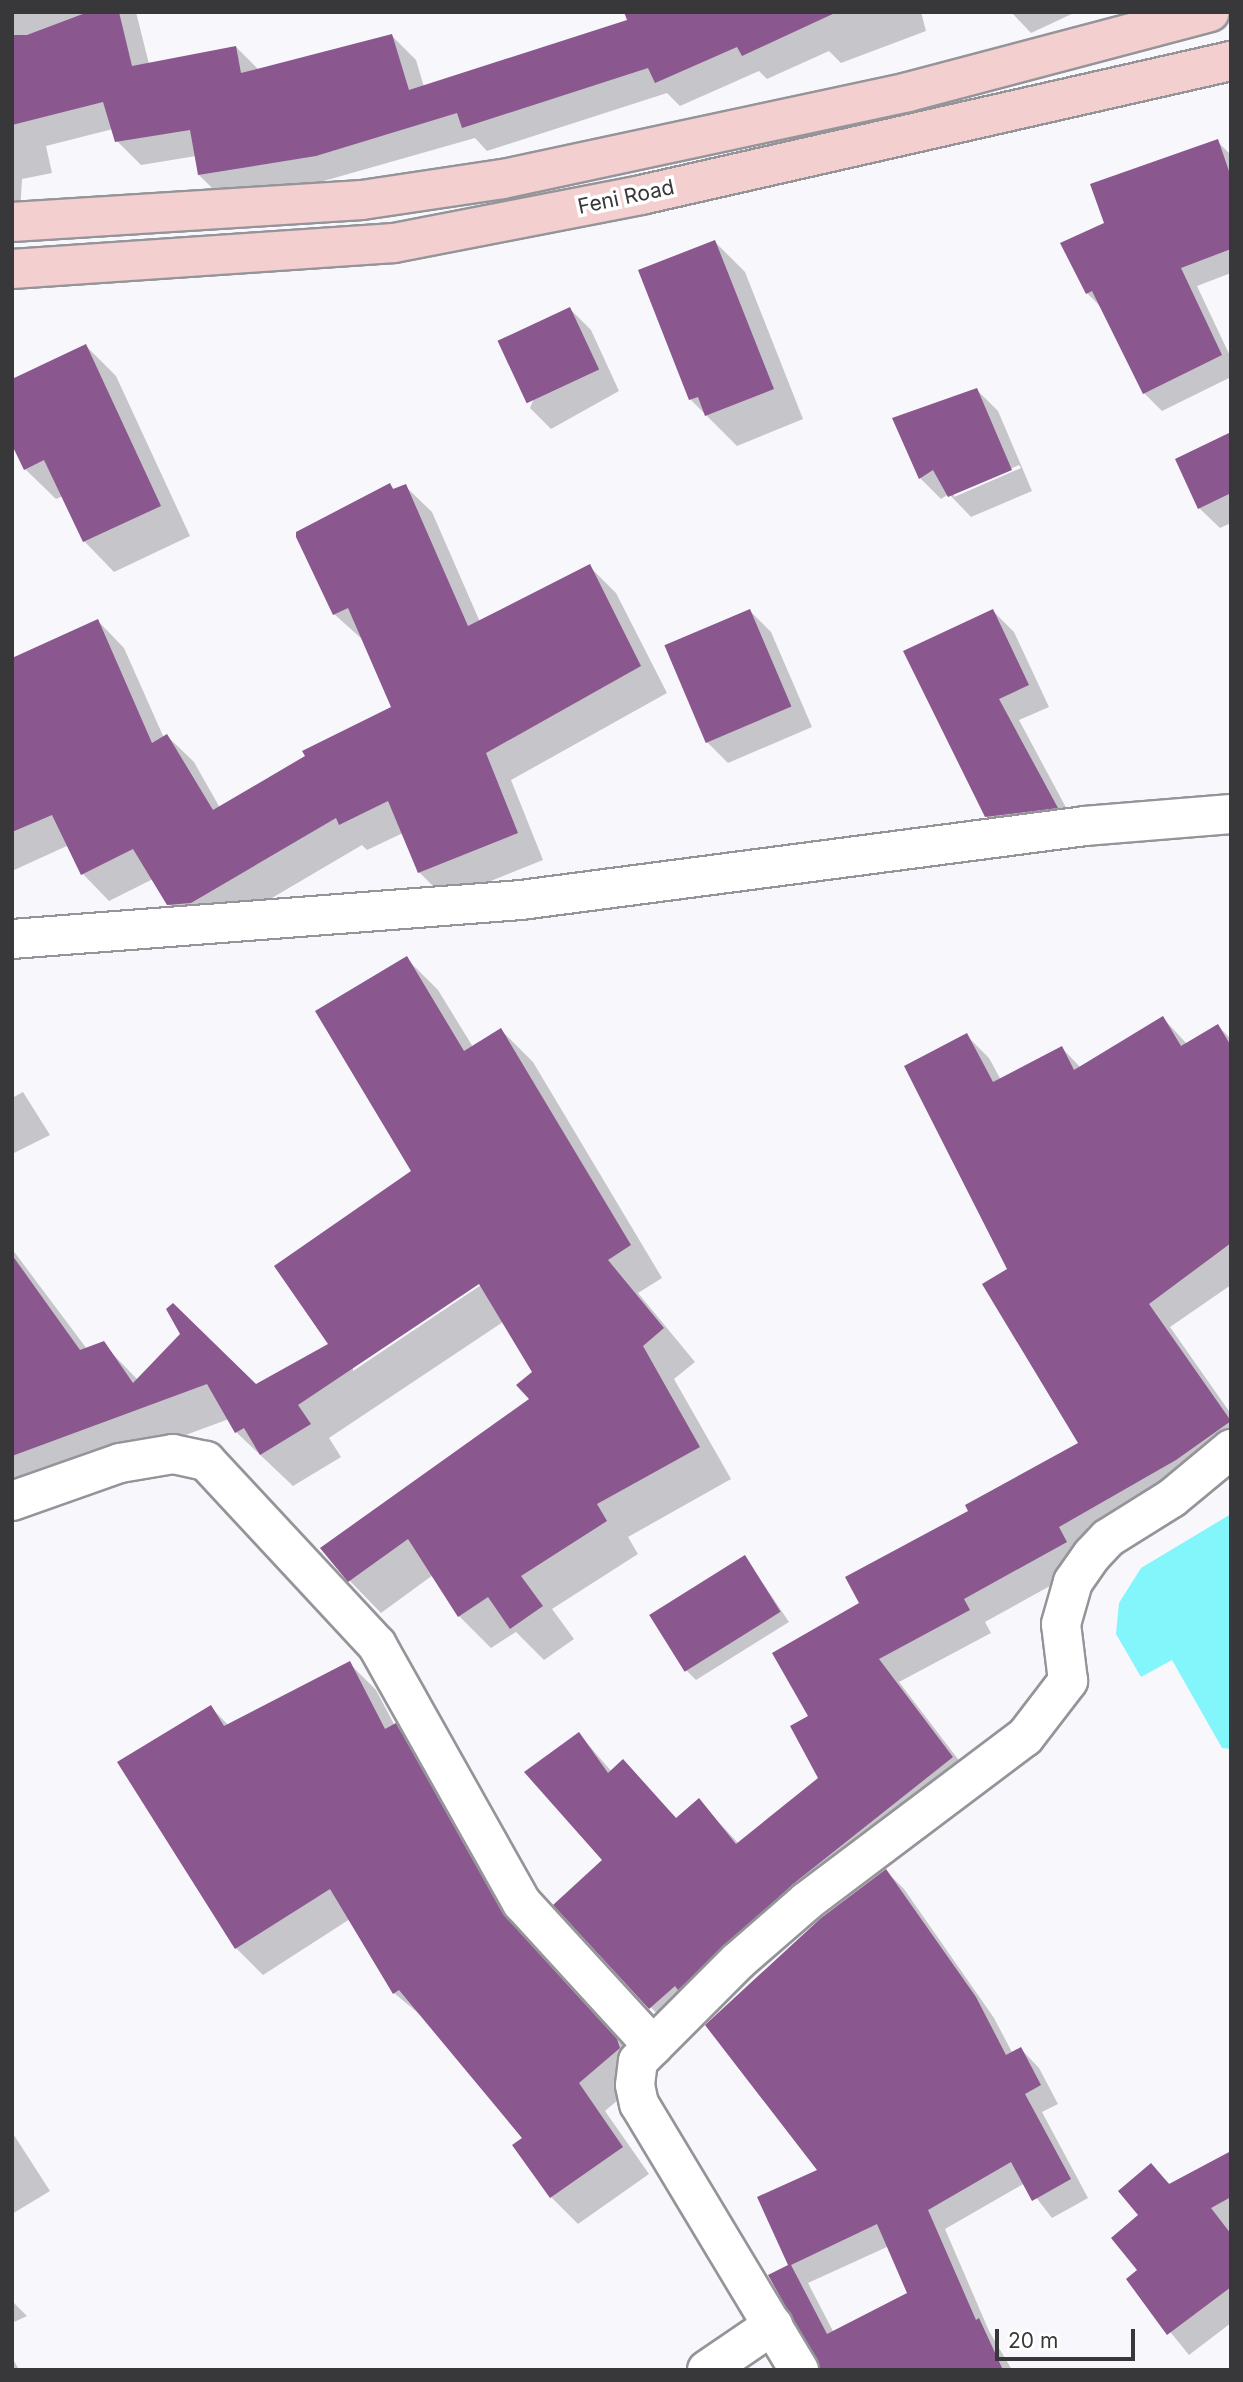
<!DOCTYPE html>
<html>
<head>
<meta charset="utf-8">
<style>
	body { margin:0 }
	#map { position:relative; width:1243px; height:2382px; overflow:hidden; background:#f8f7fc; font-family:Inter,sans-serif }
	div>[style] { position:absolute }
	.water>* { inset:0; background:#83f6fc }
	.shadow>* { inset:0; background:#0003 }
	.building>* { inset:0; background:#8b578f; transform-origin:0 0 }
	.roads { filter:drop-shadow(2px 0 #959499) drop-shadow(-2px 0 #959499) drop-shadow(0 2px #959499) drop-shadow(0 -2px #959499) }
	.minor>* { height:38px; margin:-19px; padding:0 19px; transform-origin:19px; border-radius:19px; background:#fff }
	.secondary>* { height:38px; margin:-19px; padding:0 19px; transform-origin:19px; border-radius:19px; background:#f3cfcf }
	span { translate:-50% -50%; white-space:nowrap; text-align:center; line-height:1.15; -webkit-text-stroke:7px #fff; paint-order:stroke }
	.street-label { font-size:21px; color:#383739 }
	.frame { position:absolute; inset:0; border:14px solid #383739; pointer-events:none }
	.scale { position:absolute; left:995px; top:2329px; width:140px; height:32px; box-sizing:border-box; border:4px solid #383739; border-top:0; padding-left:9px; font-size:21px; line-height:24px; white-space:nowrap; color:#383739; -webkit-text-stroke:5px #fff; paint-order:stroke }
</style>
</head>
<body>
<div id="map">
	<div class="water">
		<i style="clip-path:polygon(1231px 1514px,1231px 1749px,1222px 1748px,1172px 1660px,1141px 1677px,1116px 1634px,1119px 1603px,1141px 1568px)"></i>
	</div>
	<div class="shadow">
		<i style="clip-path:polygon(12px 12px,136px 12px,149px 64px,236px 47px,259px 70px,392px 36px,416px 60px,424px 87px,630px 21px,625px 12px,921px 12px,926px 31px,841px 63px,829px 51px,767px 79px,759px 71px,680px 106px,667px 93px,487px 151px,475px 138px,299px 188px,223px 199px,199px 175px,196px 156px,141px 165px,117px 141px,113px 129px,46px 146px,52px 173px,22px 179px,20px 215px,12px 215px)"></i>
		<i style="clip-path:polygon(1011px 12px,1076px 12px,1031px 33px)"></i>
		<i style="clip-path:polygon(1217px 141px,1231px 155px,1231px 273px,1197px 286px,1231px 358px,1231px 377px,1162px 411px,1144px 393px,1102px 308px,1087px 293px,1106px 223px)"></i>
		<i style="clip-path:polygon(715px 242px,745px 272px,803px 419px,737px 446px,690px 399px)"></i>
		<i style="clip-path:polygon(570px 309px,591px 330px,619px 391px,551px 429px,530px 408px)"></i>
		<i style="clip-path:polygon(86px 346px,116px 376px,190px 536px,114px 572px,84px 541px,63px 496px,56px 499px,25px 469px)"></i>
		<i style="clip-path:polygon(evenodd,977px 390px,998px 411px,1032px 491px,971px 517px,949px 494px,941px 499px,920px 478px,894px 419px,977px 390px,1019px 465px,1021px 468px,954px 497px,954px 493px,1019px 465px)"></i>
		<i style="clip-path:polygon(1231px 433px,1231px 523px,1220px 528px,1199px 508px)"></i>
		<i style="clip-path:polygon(390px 485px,395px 490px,405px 486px,432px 512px,480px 622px,590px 567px,616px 593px,667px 693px,511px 780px,543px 860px,446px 899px,419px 872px,403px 833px,367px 850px,362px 845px,219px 929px,195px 931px,168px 904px,153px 879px,109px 901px,83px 874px,69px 845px,12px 871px,12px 663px,98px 621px,124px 648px,164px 738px,167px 736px,194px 762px,220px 808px,393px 708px,363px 640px,334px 614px)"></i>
		<i style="clip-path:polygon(750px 611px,771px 632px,812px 727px,728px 763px,707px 742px)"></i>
		<i style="clip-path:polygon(993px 611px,1014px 632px,1049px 707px,1019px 720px,1077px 828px,1008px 837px,987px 816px)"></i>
		<i style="clip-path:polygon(evenodd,406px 958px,438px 990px,473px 1047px,501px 1030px,533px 1062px,662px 1278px,638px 1293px,695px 1362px,674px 1379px,731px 1479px,628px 1537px,638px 1554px,552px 1609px,574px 1639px,544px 1660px,516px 1632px,491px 1648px,459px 1616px,433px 1575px,381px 1613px,349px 1580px,531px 1399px,534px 1372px,503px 1322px,329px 1438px,341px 1457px,293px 1486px,236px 1432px,229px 1419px,12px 1499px,12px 1249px,87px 1349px,103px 1344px,138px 1380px,256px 1386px,330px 1345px,413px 1172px,406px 958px,485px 1278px,487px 1281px,353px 1371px,353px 1367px,485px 1278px)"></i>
		<i style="clip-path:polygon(1163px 1018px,1187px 1044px,1218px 1026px,1231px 1039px,1231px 1285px,1170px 1327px,1231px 1414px,1231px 1459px,1088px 1565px,985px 1622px,991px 1633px,899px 1682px,974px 1780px,672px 2030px,556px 1905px,605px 1860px,579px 1734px,612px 1772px,623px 1762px,677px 1819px,699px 1801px,739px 1844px,821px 1778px,811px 1717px,861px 1604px,971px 1512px,1080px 1444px,1009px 1270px,967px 1036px,989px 1058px,1001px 1080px,1062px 1048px,1081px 1068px)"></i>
		<i style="clip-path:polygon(23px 1092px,50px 1135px,12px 1154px,12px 1098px)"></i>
		<i style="clip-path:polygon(745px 1557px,789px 1622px,696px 1680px,685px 1669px)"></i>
		<i style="clip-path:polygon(349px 1663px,376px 1690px,395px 1726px,422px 1752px,529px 1943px,643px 2067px,646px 2076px,605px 2111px,649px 2174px,578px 2224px,551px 2197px,525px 2138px,424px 2018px,394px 1993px,350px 1919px,263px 1975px,236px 1948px,211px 1707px,228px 1725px)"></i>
		<i style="clip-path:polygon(evenodd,886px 1871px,904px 1889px,994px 2018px,1013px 2054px,1021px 2049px,1039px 2068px,1058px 2104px,1042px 2112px,1088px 2198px,1052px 2218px,1025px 2183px,945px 2229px,989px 2331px,1012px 2370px,824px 2370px,790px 2265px,819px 2170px,886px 1871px,889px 2246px,909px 2294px,834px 2333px,808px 2283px,889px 2246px)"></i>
		<i style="clip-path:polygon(12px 2132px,50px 2191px,12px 2214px)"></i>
		<i style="clip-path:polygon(1231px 2153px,1231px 2323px,1189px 2355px,1128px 2280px,1140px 2271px,1141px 2215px,1151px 2166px,1171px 2185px)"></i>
		<i style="clip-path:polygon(12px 2301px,27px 2316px,12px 2323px)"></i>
		<i style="clip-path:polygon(12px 2357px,19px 2370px,12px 2370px)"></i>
	</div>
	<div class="building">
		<i style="clip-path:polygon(88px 12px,119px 12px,132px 66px,236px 46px,241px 73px,392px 34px,409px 90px,627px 20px,624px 12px,837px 12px,742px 56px,737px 47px,655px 83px,648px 68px,462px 128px,457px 113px,316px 156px,198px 175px,190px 130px,115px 142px,103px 102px,12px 125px,12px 35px,27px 35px)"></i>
		<i style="clip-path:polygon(1218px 139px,1231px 177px,1231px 249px,1181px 268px,1222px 355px,1143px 394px,1092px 291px,1086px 294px,1060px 243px,1104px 223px,1090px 184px)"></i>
		<i style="clip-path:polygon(715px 240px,774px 389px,705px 416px,698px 397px,689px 400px,638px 270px)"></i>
		<i style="left:570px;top:307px;width:69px;height:80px;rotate:65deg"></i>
		<i style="clip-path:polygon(86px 344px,161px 506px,83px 542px,44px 460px,24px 470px,12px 445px,12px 379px)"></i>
		<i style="clip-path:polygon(977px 388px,1012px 470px,948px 497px,933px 470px,919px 479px,892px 418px)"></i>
		<i style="clip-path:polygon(1231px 432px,1231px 493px,1198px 509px,1175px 459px)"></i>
		<i style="clip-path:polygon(390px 483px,393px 489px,406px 484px,468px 626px,590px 564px,641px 666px,486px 753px,518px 833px,418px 873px,388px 801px,339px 825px,336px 818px,191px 903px,167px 905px,133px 849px,81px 875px,52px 815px,12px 832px,12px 658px,98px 619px,152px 743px,167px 734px,213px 810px,305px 756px,302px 751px,391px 707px,348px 608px,333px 615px,296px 537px,296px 532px)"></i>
		<i style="left:750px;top:609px;width:106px;height:93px;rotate:67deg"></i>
		<i style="clip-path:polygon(993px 609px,1029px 685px,999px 699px,1058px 808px,985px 817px,903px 651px)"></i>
		<i style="clip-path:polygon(407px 956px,464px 1051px,501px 1028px,631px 1245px,608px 1260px,664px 1328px,643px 1346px,700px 1447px,597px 1504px,607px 1521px,521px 1576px,543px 1606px,510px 1629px,488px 1597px,458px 1617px,408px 1539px,348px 1582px,320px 1548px,529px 1399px,516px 1385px,532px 1372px,479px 1284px,298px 1405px,311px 1424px,260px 1455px,244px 1428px,235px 1433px,207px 1384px,12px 1456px,12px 1255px,80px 1350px,104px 1341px,133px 1383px,180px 1334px,166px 1309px,173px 1303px,256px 1384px,328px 1344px,274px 1266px,411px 1171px,315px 1011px)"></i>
		<i style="clip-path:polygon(1163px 1016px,1181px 1046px,1218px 1024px,1231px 1046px,1231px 1243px,1149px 1304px,1231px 1421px,1176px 1460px,1059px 1527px,1067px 1542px,964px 1599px,970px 1610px,879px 1659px,953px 1757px,793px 1884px,678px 1990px,675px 1986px,649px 2009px,553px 1905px,602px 1860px,524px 1772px,579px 1732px,608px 1773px,623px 1759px,676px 1818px,699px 1798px,736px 1844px,818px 1778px,790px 1726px,808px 1716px,772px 1653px,859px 1603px,845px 1577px,968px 1511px,965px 1505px,1078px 1443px,982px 1284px,1007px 1269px,904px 1066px,967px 1033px,993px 1082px,1062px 1046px,1074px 1070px)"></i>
		<i style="left:745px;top:1555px;width:67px;height:113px;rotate:58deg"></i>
		<i style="clip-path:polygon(350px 1661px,385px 1729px,396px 1723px,503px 1914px,617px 2039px,620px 2048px,579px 2083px,623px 2147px,550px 2198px,512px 2145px,522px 2138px,399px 1990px,393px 1994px,330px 1889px,235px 1949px,117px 1762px,211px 1705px,224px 1726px)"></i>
		<i style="clip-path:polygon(evenodd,886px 1869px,976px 1997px,1006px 2055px,1021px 2047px,1041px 2085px,1025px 2094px,1071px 2179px,1032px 2201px,1011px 2162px,928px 2210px,976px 2320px,979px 2318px,1003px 2370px,821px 2370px,768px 2275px,788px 2265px,757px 2197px,817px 2170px,705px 2025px,821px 1918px,886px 1869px,877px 2224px,907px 2293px,827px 2334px,791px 2265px,877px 2224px)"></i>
		<i style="clip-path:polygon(1231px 2151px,1231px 2197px,1211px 2208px,1231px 2234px,1231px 2287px,1167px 2335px,1126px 2279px,1137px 2270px,1111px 2238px,1138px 2215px,1118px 2191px,1151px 2163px,1169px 2184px)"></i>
	</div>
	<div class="roads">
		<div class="minor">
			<i style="left:12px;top:939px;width:510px;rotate:-4.38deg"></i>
			<i style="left:521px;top:900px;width:569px;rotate:-7.47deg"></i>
			<i style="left:1085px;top:826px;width:146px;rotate:-4.7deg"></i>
			<i style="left:12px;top:1501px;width:114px;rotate:-19.4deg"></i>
			<i style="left:120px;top:1463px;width:54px;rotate:-9.6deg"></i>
			<i style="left:173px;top:1454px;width:34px;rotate:12deg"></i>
			<i style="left:206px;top:1461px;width:251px;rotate:47.1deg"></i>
			<i style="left:377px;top:1645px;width:296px;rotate:60.7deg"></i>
			<i style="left:522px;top:1903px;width:194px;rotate:47.5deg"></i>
			<i style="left:707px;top:2370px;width:80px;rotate:-34.3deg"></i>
			<i style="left:799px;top:2370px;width:310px;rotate:-121deg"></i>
			<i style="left:639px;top:2104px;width:19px;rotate:-102deg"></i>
			<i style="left:635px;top:2085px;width:24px;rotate:-83deg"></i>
			<i style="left:638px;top:2061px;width:141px;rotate:-45deg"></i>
			<i style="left:738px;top:1961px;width:91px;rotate:-41deg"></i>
			<i style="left:807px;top:1901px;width:273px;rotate:-37deg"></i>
			<i style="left:1025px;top:1737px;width:71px;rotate:-52.5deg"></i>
			<i style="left:1068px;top:1681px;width:57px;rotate:-97deg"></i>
			<i style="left:1061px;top:1624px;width:44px;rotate:-74.1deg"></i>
			<i style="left:1073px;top:1582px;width:33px;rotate:-55deg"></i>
			<i style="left:1092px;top:1555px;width:23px;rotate:-47deg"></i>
			<i style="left:1108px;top:1538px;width:75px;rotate:-32deg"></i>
			<i style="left:1172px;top:1498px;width:77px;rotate:-39.7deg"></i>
		</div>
		<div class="secondary">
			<i style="left:12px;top:222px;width:351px;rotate:-3.6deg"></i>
			<i style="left:362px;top:200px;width:143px;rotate:-8.5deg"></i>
			<i style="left:503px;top:179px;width:414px;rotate:-12.1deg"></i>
			<i style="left:908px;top:92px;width:312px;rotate:-14.8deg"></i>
			<i style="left:12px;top:269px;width:383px;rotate:-3.9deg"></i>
			<i style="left:394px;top:243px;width:252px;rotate:-11deg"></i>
			<i style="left:641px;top:195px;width:605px;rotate:-12.8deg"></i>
		</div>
	</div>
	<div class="street-label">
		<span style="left:626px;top:197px;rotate:-12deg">Feni Road</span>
	</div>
	<div class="frame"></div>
	<div class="scale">20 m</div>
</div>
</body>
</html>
